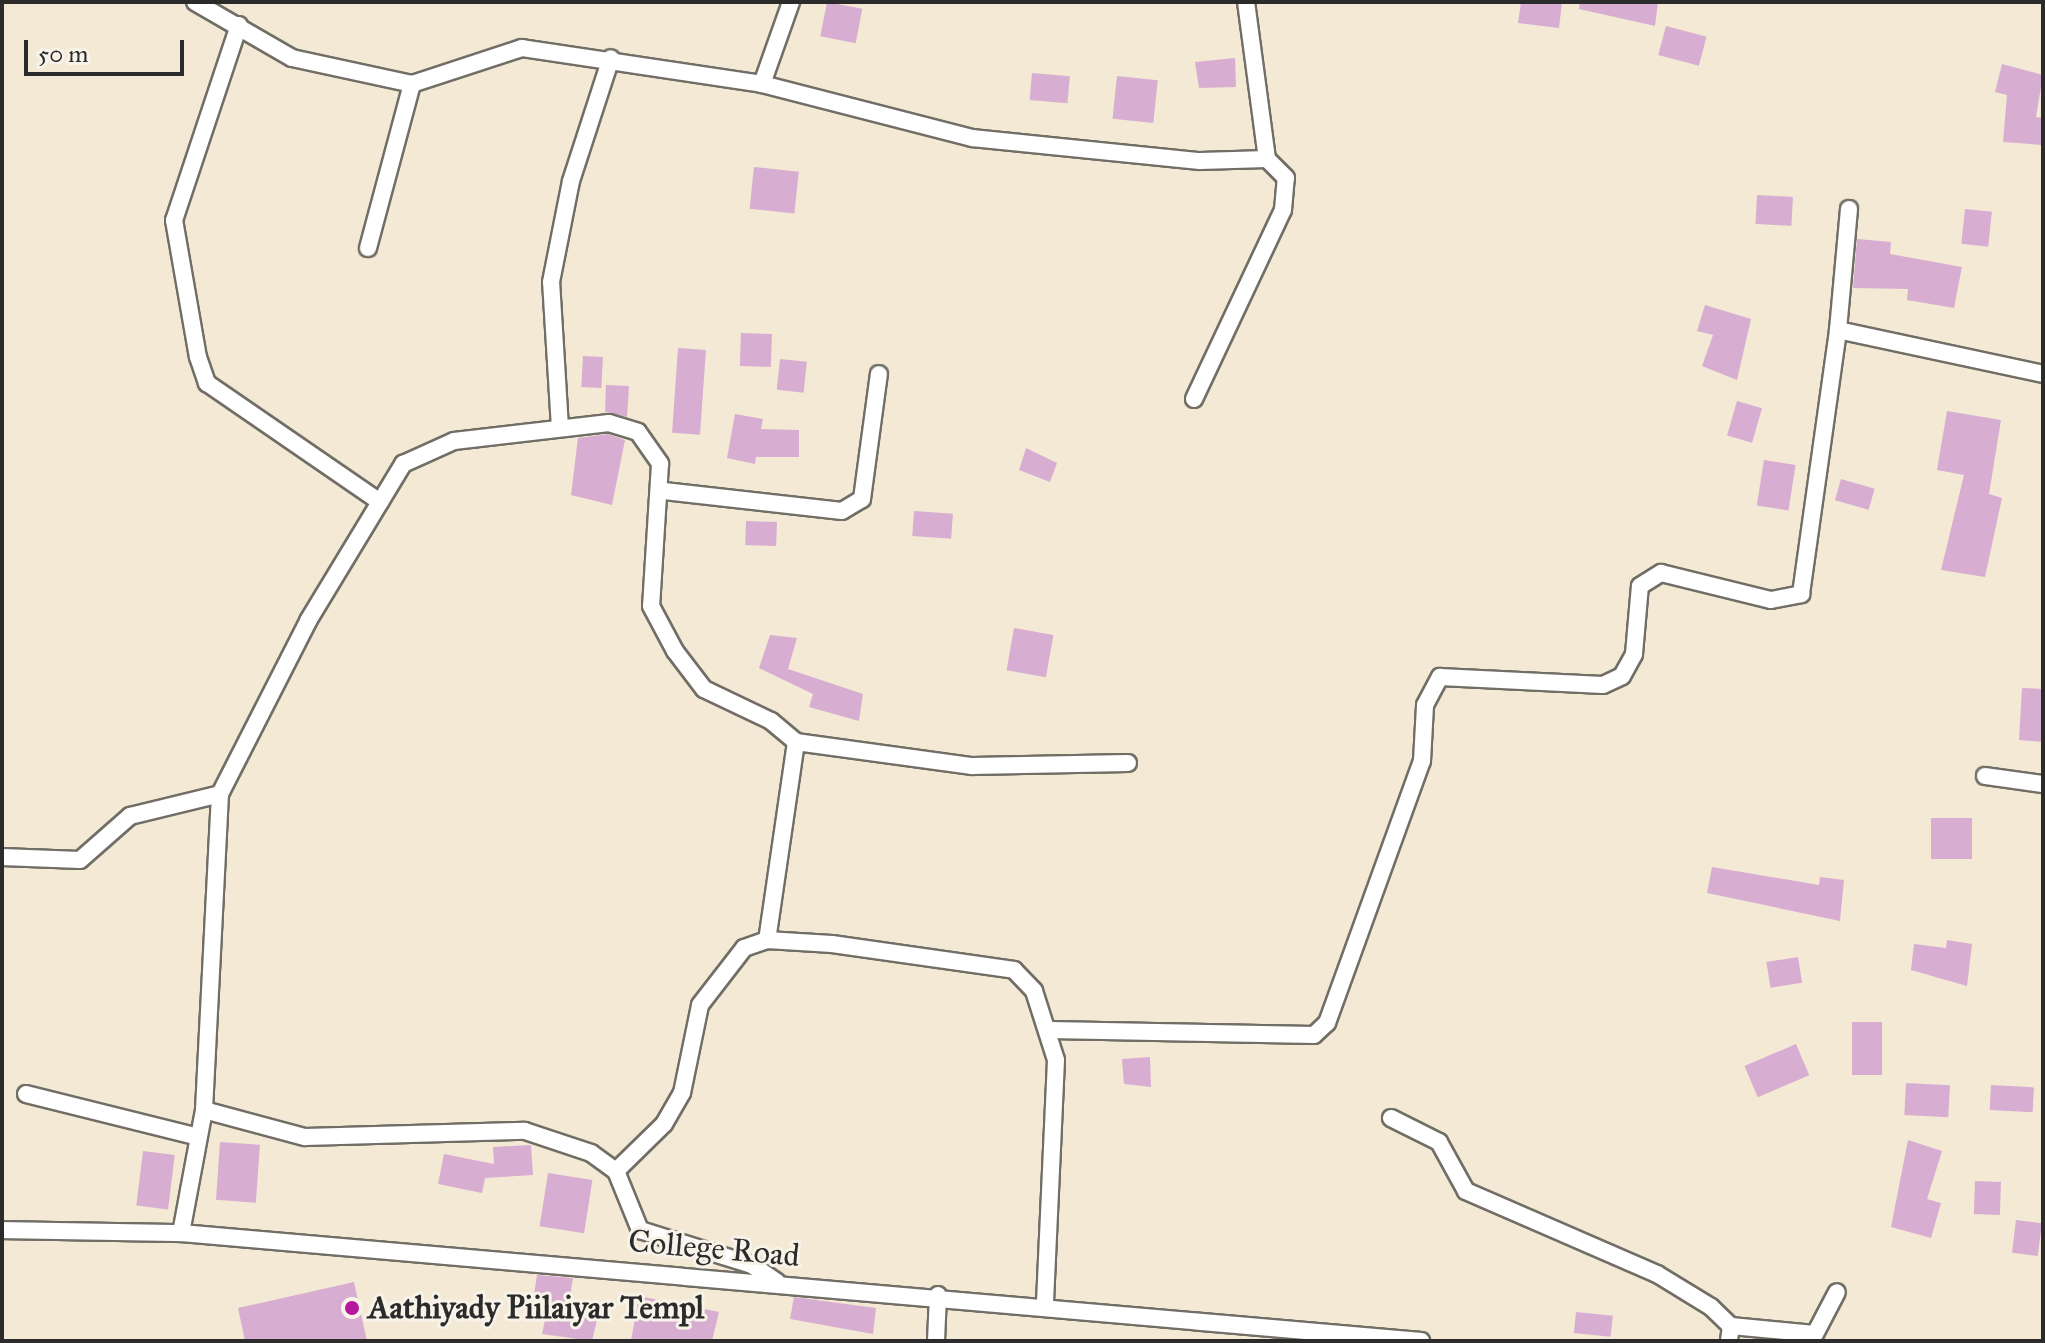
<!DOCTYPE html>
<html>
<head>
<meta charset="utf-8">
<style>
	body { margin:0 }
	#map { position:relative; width:2045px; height:1343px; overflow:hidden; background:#f3e9d5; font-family:"IM FELL Great Primer",serif }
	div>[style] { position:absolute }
	.building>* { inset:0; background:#d7aed1; transform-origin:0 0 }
	.roads { filter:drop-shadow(2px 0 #716e66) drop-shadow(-2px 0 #716e66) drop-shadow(0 2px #716e66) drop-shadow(0 -2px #716e66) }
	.street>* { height:16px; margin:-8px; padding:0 8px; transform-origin:8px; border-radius:8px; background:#fff }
	.dots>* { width:22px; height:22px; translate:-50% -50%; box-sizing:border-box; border:4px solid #f7f3e8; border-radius:50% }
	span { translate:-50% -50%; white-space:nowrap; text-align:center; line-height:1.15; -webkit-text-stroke:6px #f7f3e8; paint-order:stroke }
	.street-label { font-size:32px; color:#2b2b2b }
	.poi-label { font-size:32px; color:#2b2b2b; font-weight:700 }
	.left { translate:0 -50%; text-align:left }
	.frame { position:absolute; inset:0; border:4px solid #2b2b2b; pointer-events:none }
	.scale { position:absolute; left:24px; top:40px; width:160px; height:36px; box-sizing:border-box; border:4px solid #2b2b2b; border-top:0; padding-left:10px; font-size:24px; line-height:28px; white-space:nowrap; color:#2b2b2b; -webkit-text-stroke:6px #f7f3e8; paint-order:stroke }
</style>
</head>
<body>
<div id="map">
	<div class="building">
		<i style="left:827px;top:2px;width:36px;height:35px;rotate:11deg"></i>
		<i style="clip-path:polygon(1521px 2px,1562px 2px,1559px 28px,1518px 23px)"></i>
		<i style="clip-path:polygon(1580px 2px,1658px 2px,1655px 26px,1579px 9px)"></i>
		<i style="left:1666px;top:26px;width:42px;height:30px;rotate:15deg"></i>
		<i style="clip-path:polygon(1235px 58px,1236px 87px,1199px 88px,1195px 62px)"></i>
		<i style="clip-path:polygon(2002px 64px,2043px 75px,2036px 117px,2043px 118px,2043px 145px,2003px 142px,2007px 95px,1995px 92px)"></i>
		<i style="left:1032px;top:73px;width:38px;height:27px;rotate:5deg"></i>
		<i style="left:1117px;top:76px;width:41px;height:43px;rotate:6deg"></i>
		<i style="left:754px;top:167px;width:45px;height:42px;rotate:6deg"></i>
		<i style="left:1757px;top:195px;width:36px;height:29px;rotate:3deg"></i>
		<i style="left:1965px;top:209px;width:27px;height:35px;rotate:6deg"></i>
		<i style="clip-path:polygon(1857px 239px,1891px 242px,1890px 254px,1962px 267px,1954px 308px,1907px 300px,1908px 289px,1853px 288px)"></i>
		<i style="clip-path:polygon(1705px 305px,1751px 319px,1737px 380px,1702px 366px,1713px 335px,1697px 331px)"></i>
		<i style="left:741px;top:333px;width:31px;height:33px;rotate:2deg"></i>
		<i style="left:678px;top:348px;width:28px;height:85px;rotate:4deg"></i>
		<i style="left:583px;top:356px;width:20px;height:31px;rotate:3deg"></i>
		<i style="left:780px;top:359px;width:27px;height:31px;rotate:6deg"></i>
		<i style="clip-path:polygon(606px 385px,629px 386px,627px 417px,605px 412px)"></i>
		<i style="left:1737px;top:401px;width:26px;height:36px;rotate:16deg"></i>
		<i style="clip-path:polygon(1947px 411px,2001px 420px,1989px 494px,2002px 498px,1985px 577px,1941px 570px,1964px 475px,1937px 470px)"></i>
		<i style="clip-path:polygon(735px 414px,763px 419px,761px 429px,799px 430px,799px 457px,756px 457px,755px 464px,727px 458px)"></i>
		<i style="clip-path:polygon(608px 434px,625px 440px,612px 505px,571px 495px,578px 438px)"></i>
		<i style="clip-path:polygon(1026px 448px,1057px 463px,1050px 482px,1019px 470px)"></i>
		<i style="left:1764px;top:460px;width:32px;height:46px;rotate:9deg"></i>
		<i style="left:1841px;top:479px;width:35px;height:22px;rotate:16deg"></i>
		<i style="left:914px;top:511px;width:39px;height:25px;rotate:4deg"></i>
		<i style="left:746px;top:521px;width:31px;height:24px;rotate:2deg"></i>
		<i style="left:1014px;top:628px;width:40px;height:43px;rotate:10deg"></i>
		<i style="clip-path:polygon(770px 635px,797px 638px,788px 669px,863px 694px,859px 721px,809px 707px,813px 694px,759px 668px)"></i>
		<i style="clip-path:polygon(2022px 688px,2043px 689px,2043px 742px,2019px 740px)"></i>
		<i style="left:1972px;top:818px;width:41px;height:41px;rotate:90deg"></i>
		<i style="clip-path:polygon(1712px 867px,1819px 885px,1820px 877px,1844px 880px,1840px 921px,1707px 893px)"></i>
		<i style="clip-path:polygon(1947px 940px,1972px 944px,1967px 986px,1911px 970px,1914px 944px,1946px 948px)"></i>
		<i style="left:1798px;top:957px;width:26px;height:32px;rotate:81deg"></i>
		<i style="left:1852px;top:1022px;width:30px;height:53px"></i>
		<i style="left:1796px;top:1044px;width:34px;height:56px;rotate:67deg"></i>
		<i style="clip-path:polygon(1150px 1057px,1151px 1087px,1124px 1084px,1122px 1059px)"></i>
		<i style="left:1906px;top:1083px;width:44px;height:32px;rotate:3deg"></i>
		<i style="left:1991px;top:1085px;width:43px;height:25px;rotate:3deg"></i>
		<i style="clip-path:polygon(1908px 1140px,1942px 1151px,1927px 1199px,1941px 1203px,1931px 1238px,1891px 1227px)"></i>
		<i style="left:220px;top:1142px;width:40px;height:58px;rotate:4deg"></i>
		<i style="clip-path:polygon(531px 1145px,533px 1175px,485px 1178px,482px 1193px,438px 1184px,444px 1154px,494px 1164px,493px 1147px)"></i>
		<i style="left:143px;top:1151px;width:32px;height:55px;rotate:7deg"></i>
		<i style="left:548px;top:1173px;width:45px;height:54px;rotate:9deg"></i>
		<i style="left:1975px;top:1181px;width:26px;height:33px;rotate:2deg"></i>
		<i style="left:2016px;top:1220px;width:26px;height:33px;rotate:7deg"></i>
		<i style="clip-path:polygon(537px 1275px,573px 1278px,567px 1314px,597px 1320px,592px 1341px,542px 1334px,550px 1297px,534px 1295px)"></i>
		<i style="clip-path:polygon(354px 1282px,367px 1341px,245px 1341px,238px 1308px)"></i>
		<i style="clip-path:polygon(639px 1296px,719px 1312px,712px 1341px,631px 1341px)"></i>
		<i style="clip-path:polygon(794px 1297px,876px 1308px,873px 1334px,790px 1319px)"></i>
		<i style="left:1576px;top:1312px;width:37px;height:21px;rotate:6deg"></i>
	</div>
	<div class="roads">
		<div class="street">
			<i style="left:195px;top:2px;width:112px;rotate:30deg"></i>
			<i style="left:292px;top:58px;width:123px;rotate:12.2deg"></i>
			<i style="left:412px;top:84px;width:116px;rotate:-18.1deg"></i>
			<i style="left:522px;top:48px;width:243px;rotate:8.5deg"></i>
			<i style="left:762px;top:84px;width:217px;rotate:14.4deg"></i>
			<i style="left:972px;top:138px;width:229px;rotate:5.8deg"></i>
			<i style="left:1200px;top:161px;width:67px;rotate:-1.7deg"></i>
			<i style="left:239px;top:25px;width:206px;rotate:108.4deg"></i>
			<i style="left:174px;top:220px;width:139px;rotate:80.1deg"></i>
			<i style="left:198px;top:357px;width:28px;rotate:71deg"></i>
			<i style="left:207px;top:383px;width:210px;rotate:34.5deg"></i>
			<i style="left:762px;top:84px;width:87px;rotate:-70.5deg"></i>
			<i style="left:1849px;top:209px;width:121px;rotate:95.2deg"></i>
			<i style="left:1838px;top:330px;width:210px;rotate:12.1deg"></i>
			<i style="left:368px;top:248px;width:170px;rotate:-75deg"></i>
			<i style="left:1194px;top:399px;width:209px;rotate:-64.8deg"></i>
			<i style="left:1283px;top:210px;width:32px;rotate:-85deg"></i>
			<i style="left:1286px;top:178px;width:27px;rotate:-135deg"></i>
			<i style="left:1267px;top:159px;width:158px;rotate:-97.6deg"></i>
			<i style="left:560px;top:428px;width:146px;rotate:-93.5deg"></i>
			<i style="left:551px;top:282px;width:103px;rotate:-78.8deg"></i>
			<i style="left:571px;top:181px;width:129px;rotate:-72deg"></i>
			<i style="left:664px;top:491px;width:179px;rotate:6.4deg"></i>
			<i style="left:842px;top:511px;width:23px;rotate:-31deg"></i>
			<i style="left:862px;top:499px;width:126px;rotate:-82.3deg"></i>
			<i style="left:796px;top:742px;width:178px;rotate:7.8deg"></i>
			<i style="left:972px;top:766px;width:156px;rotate:-1.1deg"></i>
			<i style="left:1985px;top:776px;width:59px;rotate:7.9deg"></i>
			<i style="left:2px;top:857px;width:78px;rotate:2.2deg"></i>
			<i style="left:80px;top:860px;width:67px;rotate:-41.3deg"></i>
			<i style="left:130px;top:816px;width:93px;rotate:-13.7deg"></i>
			<i style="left:220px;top:794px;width:194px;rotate:-63deg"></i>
			<i style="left:308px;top:621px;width:184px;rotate:-58.8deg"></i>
			<i style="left:403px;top:464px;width:56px;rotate:-24.3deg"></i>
			<i style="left:454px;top:441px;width:156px;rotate:-6.6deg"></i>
			<i style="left:609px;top:423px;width:30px;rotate:17deg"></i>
			<i style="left:638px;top:432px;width:39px;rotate:55deg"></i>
			<i style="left:660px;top:464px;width:142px;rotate:93.6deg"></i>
			<i style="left:651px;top:606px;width:51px;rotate:61.9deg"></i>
			<i style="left:675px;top:651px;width:48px;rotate:52.7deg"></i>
			<i style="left:704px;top:689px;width:74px;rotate:25.5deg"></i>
			<i style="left:771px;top:721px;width:33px;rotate:40deg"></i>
			<i style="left:796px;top:742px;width:200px;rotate:98.3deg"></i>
			<i style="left:1050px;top:1030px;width:264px;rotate:1.1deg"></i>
			<i style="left:1314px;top:1035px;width:18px;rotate:-43deg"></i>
			<i style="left:1327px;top:1023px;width:279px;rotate:-70.1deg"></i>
			<i style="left:1422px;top:761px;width:56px;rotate:-86.9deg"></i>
			<i style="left:1425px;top:705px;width:32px;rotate:-62deg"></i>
			<i style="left:1440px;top:677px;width:163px;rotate:2.8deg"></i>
			<i style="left:1603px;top:685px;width:21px;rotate:-25deg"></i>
			<i style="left:1622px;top:676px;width:25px;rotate:-61deg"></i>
			<i style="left:1634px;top:654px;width:68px;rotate:-85deg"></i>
			<i style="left:1640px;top:586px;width:25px;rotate:-32deg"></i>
			<i style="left:1661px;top:573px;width:113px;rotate:13.8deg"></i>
			<i style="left:1771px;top:600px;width:31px;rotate:-11deg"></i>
			<i style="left:1801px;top:594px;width:267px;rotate:-82deg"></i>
			<i style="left:26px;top:1094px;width:177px;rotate:14deg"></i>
			<i style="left:204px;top:1110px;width:105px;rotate:15deg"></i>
			<i style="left:305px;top:1137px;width:220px;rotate:-1.6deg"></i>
			<i style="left:525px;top:1131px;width:70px;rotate:18.4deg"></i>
			<i style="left:591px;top:1153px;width:31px;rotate:36deg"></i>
			<i style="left:616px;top:1171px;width:64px;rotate:67.9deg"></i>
			<i style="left:640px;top:1230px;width:117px;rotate:17.4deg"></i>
			<i style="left:752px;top:1265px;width:30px;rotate:34deg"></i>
			<i style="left:1391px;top:1118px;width:54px;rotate:26.6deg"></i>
			<i style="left:1439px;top:1142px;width:56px;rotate:61.1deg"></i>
			<i style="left:1466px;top:1191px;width:208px;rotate:23.5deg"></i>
			<i style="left:1657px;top:1274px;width:63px;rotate:31.4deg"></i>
			<i style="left:1711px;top:1307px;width:28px;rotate:44deg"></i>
			<i style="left:1731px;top:1326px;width:15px;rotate:98deg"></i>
			<i style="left:616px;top:1171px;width:67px;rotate:-44.4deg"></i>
			<i style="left:664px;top:1124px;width:36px;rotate:-60deg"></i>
			<i style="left:682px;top:1093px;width:90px;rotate:-78.4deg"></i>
			<i style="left:700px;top:1005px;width:72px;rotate:-52.3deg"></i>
			<i style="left:744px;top:948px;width:24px;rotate:-19deg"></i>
			<i style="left:767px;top:940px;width:65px;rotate:3.5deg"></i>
			<i style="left:832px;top:944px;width:184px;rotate:8.1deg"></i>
			<i style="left:1014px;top:970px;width:29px;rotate:46deg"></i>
			<i style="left:1034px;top:991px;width:72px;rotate:72.3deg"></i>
			<i style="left:1056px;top:1060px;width:244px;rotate:92.6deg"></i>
			<i style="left:2px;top:1230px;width:179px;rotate:1deg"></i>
			<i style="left:181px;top:1233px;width:1245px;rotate:4.98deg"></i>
			<i style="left:181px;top:1233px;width:125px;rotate:-79.4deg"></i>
			<i style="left:204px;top:1110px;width:316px;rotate:-87.1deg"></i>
			<i style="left:1731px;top:1326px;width:84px;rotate:5.4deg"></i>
			<i style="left:1815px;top:1334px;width:47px;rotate:-62.4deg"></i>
			<i style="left:936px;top:1341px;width:46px;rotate:-87.5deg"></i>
		</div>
	</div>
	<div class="dots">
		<i style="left:352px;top:1308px;background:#b5179e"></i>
	</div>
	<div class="street-label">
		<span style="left:714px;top:1249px;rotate:5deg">College Road</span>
	</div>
	<div class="poi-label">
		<span class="left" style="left:368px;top:1308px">Aathiyady Piilaiyar Templ</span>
	</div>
	<div class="frame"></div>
	<div class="scale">50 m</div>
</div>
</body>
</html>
